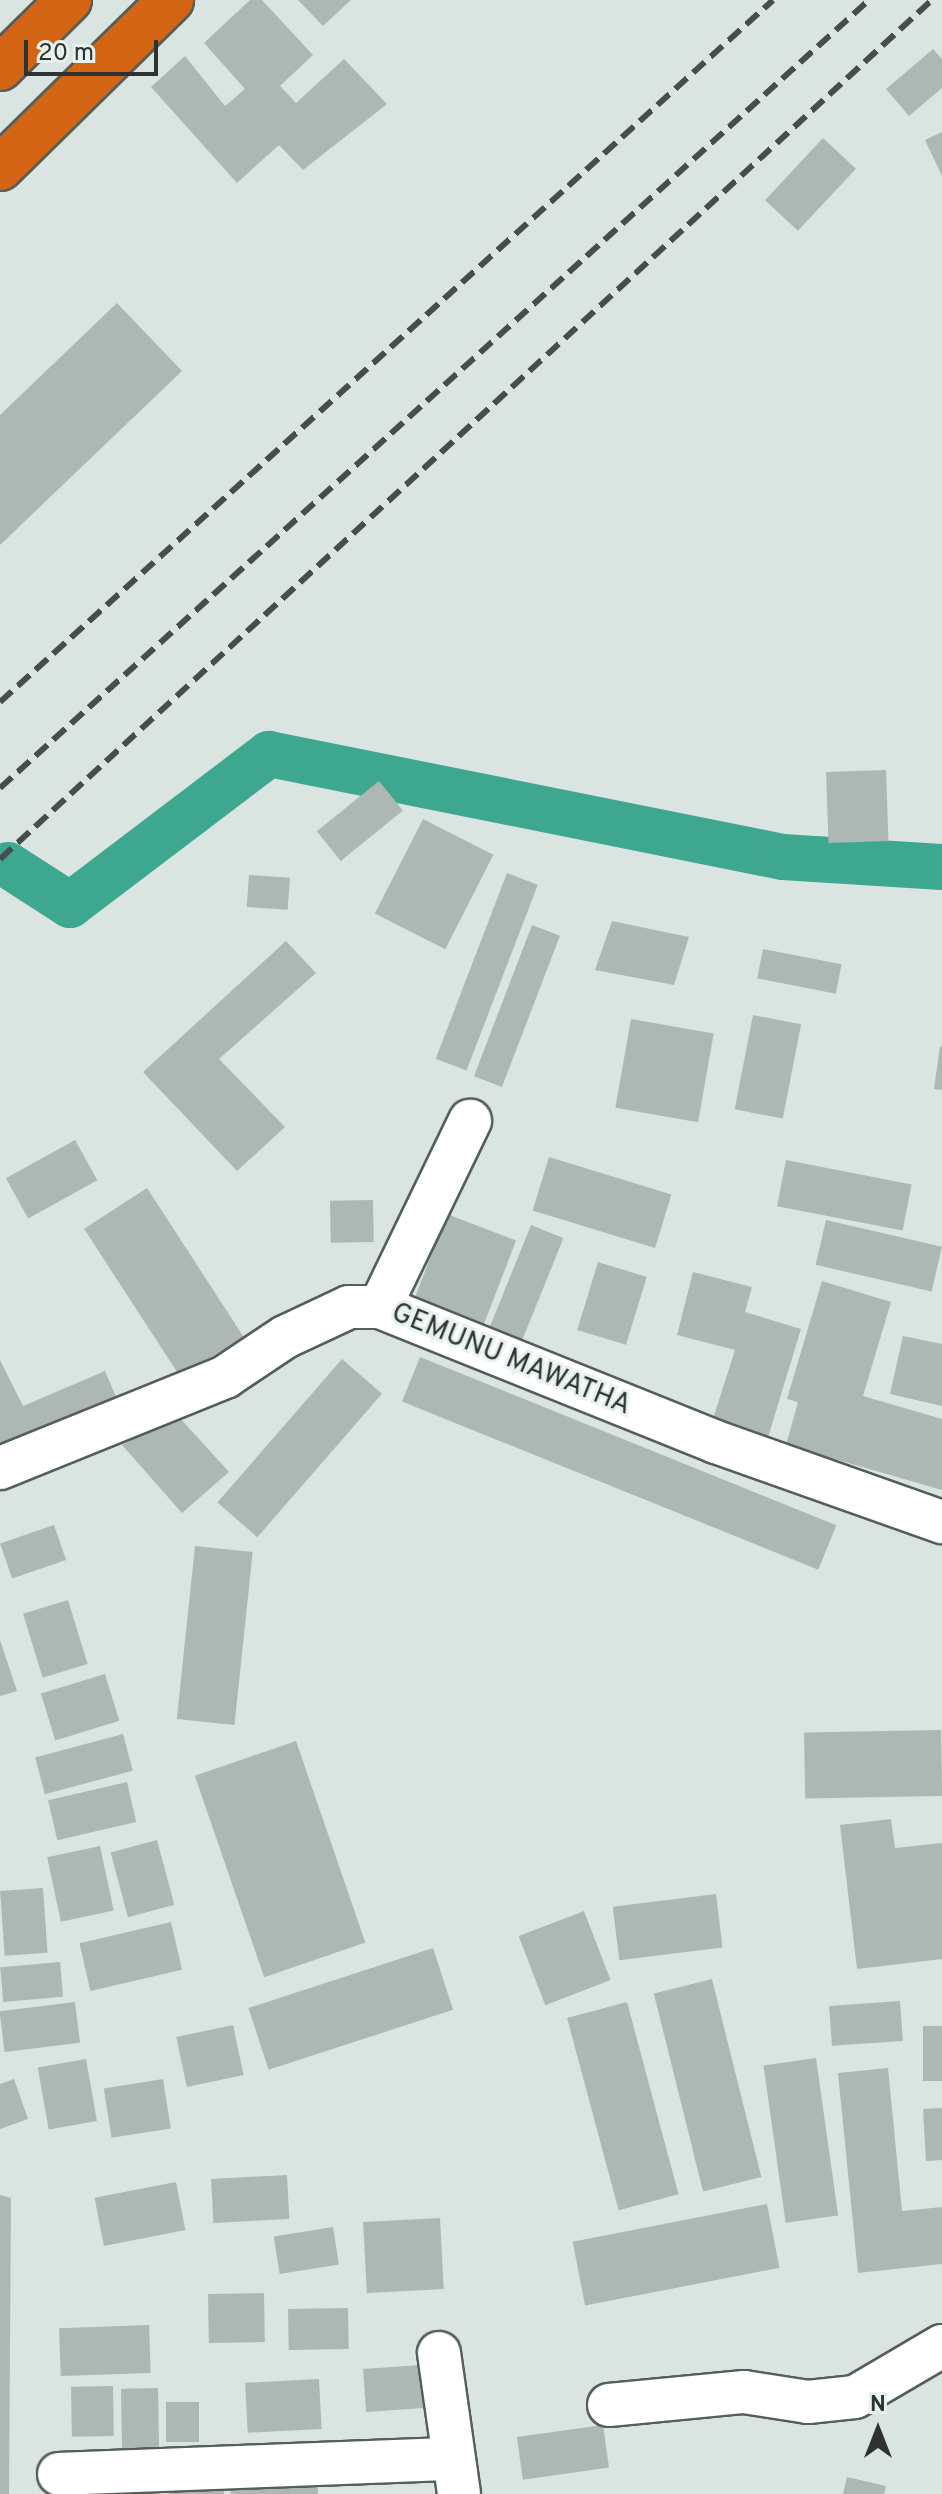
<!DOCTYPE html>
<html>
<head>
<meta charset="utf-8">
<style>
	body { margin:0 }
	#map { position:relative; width:942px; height:2494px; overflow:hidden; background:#dae5e1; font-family:Overpass,sans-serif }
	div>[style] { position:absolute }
	.canal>* { height:46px; margin:-23px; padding:0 23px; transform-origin:23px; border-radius:23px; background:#3ea790 }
	.building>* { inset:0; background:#adb8b5; transform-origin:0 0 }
	.roads { filter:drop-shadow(2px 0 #545e5b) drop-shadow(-2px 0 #545e5b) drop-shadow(0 2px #545e5b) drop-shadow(0 -2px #545e5b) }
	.street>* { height:42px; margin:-21px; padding:0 21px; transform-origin:21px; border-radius:21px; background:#fff }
	.highway>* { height:44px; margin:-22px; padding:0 22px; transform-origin:22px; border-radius:22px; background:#d46515 }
	.rail>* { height:6px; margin-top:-3px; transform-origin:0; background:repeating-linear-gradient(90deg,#484d4c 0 16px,transparent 0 24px) }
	span { translate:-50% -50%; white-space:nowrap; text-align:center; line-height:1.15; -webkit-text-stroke:6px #e7f2ee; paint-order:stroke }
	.street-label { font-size:28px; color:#2e3231 }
	.north { position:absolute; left:838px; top:2390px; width:80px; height:80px; -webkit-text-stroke:6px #e7f2ee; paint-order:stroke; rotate:0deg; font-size:22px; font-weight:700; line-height:32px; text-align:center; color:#2e3231 }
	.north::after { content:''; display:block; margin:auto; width:28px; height:36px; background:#2e3231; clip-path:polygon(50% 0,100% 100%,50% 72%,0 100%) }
	.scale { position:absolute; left:24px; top:40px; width:134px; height:36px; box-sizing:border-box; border:4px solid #2e3231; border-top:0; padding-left:10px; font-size:24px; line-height:28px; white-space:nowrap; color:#2e3231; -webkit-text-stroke:6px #e7f2ee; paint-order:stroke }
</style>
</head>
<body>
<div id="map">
	<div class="canal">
		<i style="left:8px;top:865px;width:74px;rotate:32.8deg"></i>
		<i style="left:70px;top:905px;width:250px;rotate:-37.2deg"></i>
		<i style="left:269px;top:754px;width:524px;rotate:11.33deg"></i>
		<i style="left:783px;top:857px;width:159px;rotate:3.6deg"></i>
	</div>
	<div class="building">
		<i style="clip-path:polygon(250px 0,262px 0,313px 55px,280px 86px,296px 103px,344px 59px,387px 104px,303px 170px,279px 145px,237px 183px,151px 87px,185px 56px,225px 106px,245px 89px,204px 43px)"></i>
		<i style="clip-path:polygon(298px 0,351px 0,323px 26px)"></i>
		<i style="clip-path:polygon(933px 49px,942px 59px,942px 88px,909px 116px,886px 89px)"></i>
		<i style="clip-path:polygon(942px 132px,942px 176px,925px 140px)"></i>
		<i style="left:823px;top:138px;width:45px;height:85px;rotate:43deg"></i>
		<i style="clip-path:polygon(117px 303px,182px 371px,0 545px,0 415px)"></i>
		<i style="left:886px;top:770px;width:71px;height:60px;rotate:88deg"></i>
		<i style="left:379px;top:781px;width:38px;height:80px;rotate:51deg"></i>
		<i style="left:423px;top:819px;width:79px;height:106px;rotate:27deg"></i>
		<i style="left:507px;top:873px;width:33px;height:199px;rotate:21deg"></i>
		<i style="left:249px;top:875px;width:41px;height:32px;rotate:4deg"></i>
		<i style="clip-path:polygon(612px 921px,689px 937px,674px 985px,595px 970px)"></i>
		<i style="left:532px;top:925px;width:30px;height:162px;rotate:21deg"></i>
		<i style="clip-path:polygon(286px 941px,316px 973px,219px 1059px,285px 1127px,237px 1171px,143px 1072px)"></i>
		<i style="left:763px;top:949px;width:80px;height:30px;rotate:11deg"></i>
		<i style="left:753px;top:1015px;width:49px;height:96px;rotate:11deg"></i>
		<i style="left:631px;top:1019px;width:84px;height:90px;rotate:10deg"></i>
		<i style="clip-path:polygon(940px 1046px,942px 1047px,942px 1090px,934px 1089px)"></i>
		<i style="left:75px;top:1140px;width:46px;height:79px;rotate:61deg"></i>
		<i style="left:549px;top:1157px;width:128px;height:56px;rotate:17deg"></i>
		<i style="left:786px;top:1160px;width:128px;height:47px;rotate:11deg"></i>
		<i style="left:147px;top:1188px;width:177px;height:75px;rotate:57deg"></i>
		<i style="left:373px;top:1200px;width:42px;height:43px;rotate:89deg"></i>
		<i style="left:447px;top:1214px;width:74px;height:89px;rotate:21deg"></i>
		<i style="left:826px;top:1220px;width:119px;height:46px;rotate:13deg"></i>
		<i style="left:531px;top:1225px;width:35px;height:111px;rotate:22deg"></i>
		<i style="left:598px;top:1262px;width:51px;height:71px;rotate:17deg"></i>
		<i style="clip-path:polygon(693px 1272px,752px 1287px,745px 1312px,801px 1329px,766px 1444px,710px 1428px,735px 1350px,677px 1335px)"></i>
		<i style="clip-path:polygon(822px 1281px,891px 1302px,863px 1396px,942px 1419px,942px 1490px,786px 1445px,798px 1402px,787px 1399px)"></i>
		<i style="clip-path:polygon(903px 1336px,942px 1344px,942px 1406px,890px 1394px)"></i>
		<i style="left:420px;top:1357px;width:449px;height:48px;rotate:22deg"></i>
		<i style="left:342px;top:1359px;width:53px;height:190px;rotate:41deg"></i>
		<i style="clip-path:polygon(0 1360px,23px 1406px,105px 1371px,117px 1399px,0 1450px)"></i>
		<i style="clip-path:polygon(178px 1416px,229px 1472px,182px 1513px,122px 1445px)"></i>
		<i style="left:54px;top:1525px;width:37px;height:57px;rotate:71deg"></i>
		<i style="left:195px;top:1546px;width:58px;height:174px;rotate:6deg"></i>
		<i style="left:68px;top:1600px;width:67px;height:47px;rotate:73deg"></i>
		<i style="clip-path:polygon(0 1640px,17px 1691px,0 1696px)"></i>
		<i style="left:105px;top:1674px;width:49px;height:67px;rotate:73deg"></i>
		<i style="left:941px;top:1730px;width:66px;height:137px;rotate:89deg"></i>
		<i style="left:123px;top:1734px;width:38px;height:91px;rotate:75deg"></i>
		<i style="left:296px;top:1741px;width:213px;height:107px;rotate:71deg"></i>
		<i style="left:127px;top:1782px;width:41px;height:81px;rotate:77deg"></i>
		<i style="clip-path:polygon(891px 1819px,895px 1848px,942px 1843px,942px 1959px,857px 1969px,840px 1825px)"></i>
		<i style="left:157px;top:1840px;width:67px;height:48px;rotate:75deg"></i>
		<i style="left:100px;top:1846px;width:66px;height:54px;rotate:78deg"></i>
		<i style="left:43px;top:1888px;width:65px;height:43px;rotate:86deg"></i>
		<i style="left:716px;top:1894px;width:54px;height:104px;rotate:83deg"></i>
		<i style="left:584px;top:1911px;width:74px;height:70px;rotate:69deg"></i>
		<i style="left:171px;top:1922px;width:49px;height:94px;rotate:77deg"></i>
		<i style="left:433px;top:1948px;width:65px;height:194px;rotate:72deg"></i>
		<i style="left:60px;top:1962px;width:35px;height:60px;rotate:85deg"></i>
		<i style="left:712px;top:1979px;width:204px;height:60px;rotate:76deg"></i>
		<i style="left:900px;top:2001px;width:40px;height:71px;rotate:86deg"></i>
		<i style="left:75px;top:2002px;width:41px;height:76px;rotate:83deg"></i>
		<i style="left:627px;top:2002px;width:199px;height:62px;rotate:75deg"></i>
		<i style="left:233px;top:2025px;width:51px;height:58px;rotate:78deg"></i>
		<i style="left:923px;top:2026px;width:19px;height:55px"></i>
		<i style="left:816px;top:2058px;width:159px;height:53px;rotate:82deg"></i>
		<i style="left:86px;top:2059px;width:63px;height:49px;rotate:80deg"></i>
		<i style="clip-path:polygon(888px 2068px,902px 2211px,942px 2207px,942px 2264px,858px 2273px,838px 2073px)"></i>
		<i style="clip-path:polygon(14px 2079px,28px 2119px,0 2129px,0 2084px)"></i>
		<i style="left:163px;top:2079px;width:50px;height:60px;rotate:81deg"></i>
		<i style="clip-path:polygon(942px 2108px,942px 2160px,926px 2161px,923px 2109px)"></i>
		<i style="left:287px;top:2175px;width:44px;height:76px;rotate:87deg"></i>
		<i style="left:176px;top:2182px;width:49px;height:83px;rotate:79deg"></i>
		<i style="clip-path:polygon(0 2195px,11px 2198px,9px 2494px,0 2494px)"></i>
		<i style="left:767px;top:2204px;width:65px;height:198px;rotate:79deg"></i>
		<i style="left:440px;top:2218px;width:71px;height:77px;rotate:87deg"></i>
		<i style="left:333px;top:2227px;width:38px;height:60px;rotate:81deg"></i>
		<i style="left:264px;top:2293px;width:49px;height:56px;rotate:89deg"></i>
		<i style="left:348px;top:2308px;width:41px;height:60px;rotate:89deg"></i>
		<i style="left:149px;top:2325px;width:48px;height:90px;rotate:88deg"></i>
		<i style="left:421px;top:2365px;width:43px;height:58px;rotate:86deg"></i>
		<i style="left:319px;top:2379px;width:50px;height:74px;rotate:87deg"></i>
		<i style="left:113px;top:2386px;width:50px;height:42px;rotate:89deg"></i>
		<i style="left:158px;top:2388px;width:60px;height:37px;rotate:89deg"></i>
		<i style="left:166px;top:2402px;width:33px;height:40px"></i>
		<i style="left:603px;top:2425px;width:43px;height:87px;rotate:82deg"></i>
		<i style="clip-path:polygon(847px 2477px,886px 2486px,884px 2494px,843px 2494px)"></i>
		<i style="clip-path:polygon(317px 2480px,318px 2494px,231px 2494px,231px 2486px)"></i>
		<i style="left:169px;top:2482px;width:55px;height:12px"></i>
	</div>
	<div class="roads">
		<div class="street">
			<i style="left:380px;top:1307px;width:207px;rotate:-64.2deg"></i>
			<i style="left:0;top:1468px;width:243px;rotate:-22deg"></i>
			<i style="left:225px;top:1377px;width:72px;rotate:-33.7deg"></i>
			<i style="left:285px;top:1337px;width:71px;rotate:-25.1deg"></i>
			<i style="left:349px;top:1307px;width:31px"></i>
			<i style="left:380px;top:1307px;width:362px;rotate:21.9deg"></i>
			<i style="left:716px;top:1442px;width:240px;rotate:19.5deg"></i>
			<i style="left:439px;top:2353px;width:142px;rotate:81.9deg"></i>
			<i style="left:609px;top:2405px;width:136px;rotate:-5.5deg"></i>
			<i style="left:744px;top:2392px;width:65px;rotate:8.9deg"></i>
			<i style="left:808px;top:2402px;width:47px;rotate:-6.1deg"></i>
			<i style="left:855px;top:2397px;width:101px;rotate:-30.4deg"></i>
			<i style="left:59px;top:2474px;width:393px;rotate:-2.2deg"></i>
		</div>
		<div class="highway">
			<i style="left:0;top:68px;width:97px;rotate:-44.6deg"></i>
			<i style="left:0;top:168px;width:240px;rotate:-44.5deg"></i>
		</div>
	</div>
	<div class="rail">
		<i style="left:0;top:702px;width:1044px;rotate:-42.24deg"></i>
		<i style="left:0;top:788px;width:1173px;rotate:-42.2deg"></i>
		<i style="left:0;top:859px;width:1267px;rotate:-42.67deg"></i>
	</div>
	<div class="street-label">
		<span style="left:511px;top:1360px;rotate:22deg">GEMUNU MAWATHA</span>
	</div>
	<div class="north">N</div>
	<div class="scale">20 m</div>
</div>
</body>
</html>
